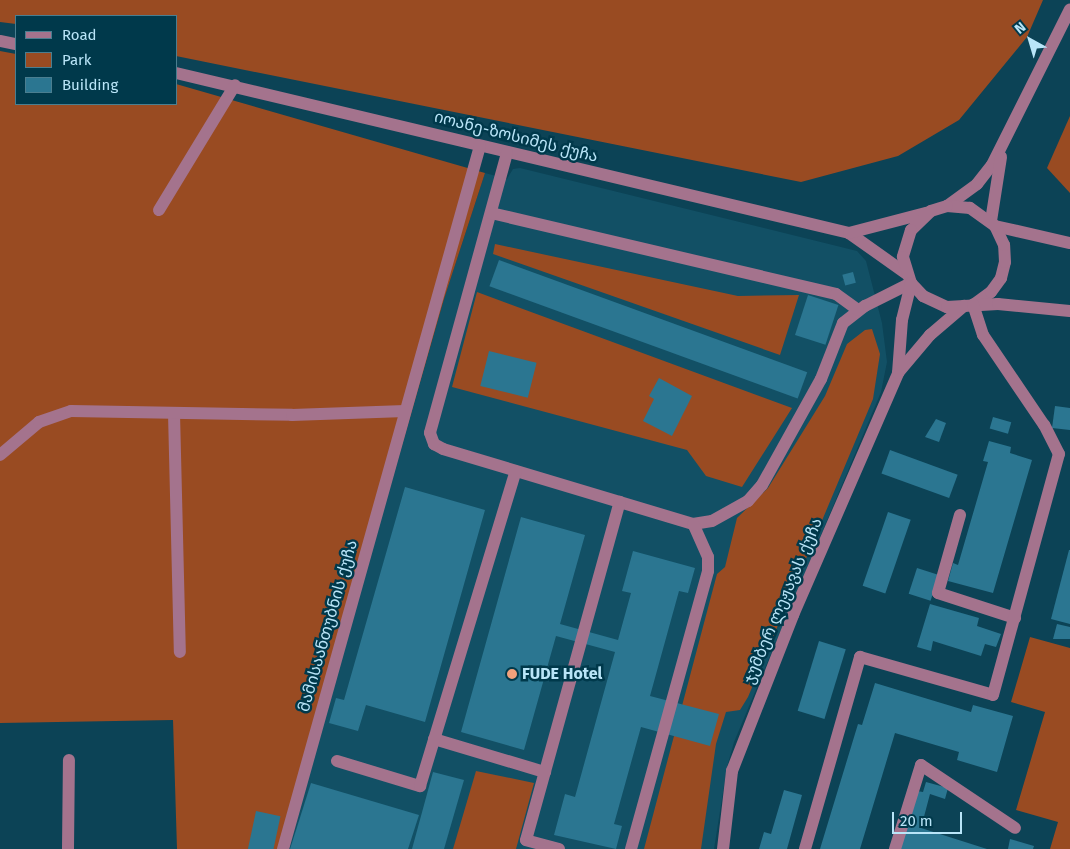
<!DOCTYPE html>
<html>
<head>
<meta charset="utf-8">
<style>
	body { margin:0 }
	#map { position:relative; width:1070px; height:849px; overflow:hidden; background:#0c4356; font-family:"Fira Sans","Noto Sans Georgian",sans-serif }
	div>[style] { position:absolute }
	.built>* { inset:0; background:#125065 }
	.green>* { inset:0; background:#994b22 }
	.building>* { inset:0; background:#2b7691; transform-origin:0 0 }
	.minor>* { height:12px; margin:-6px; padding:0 6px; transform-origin:6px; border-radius:6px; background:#a4738d }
	.dots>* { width:14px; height:14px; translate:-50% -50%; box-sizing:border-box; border:2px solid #00394b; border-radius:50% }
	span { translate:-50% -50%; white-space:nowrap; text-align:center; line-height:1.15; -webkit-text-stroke:5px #00394b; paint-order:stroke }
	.street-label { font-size:16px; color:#b9e5f8 }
	.poi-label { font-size:16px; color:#b9e5f8; font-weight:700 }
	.left { translate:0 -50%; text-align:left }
	.legend { position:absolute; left:15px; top:15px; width:162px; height:90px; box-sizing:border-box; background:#00394b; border:1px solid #4a7e90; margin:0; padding:6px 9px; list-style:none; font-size:15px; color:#b9e5f8 }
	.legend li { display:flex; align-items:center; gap:10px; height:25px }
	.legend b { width:25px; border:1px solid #4a7e90 }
	.north { position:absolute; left:1005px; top:15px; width:50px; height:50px; -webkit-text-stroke:4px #00394b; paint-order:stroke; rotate:321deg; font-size:14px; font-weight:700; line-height:20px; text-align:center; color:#b9e5f8 }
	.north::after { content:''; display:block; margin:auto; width:18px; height:22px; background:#b9e5f8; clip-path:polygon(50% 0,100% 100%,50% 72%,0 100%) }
	.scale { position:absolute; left:892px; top:812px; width:70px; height:22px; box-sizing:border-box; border:2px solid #b9e5f8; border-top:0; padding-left:6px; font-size:15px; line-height:18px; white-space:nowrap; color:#b9e5f8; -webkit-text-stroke:4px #00394b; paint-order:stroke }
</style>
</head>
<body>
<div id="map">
	<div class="built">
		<i style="clip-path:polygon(520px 168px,857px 251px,866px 261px,882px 323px,887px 362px,881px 392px,734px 742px,727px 767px,714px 849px,286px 849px,444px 299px,485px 173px,507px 179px,513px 169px)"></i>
	</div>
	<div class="green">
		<i style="clip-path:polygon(0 0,1043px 0,1027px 37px,959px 120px,898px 156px,801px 182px,176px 56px,176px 16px,16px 16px,16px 24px,0 22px)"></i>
		<i style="clip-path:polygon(0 51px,16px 54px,16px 104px,176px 104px,176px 84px,485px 173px,444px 299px,286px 849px,177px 849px,173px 720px,0 723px)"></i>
		<i style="clip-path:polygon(1070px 116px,1070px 193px,1047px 168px)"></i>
		<i style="clip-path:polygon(495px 244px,738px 296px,799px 295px,780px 355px,493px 254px)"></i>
		<i style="clip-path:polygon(477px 292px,792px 408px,742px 487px,706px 476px,687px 450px,452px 387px)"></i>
		<i style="clip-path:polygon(872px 329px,880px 354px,873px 399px,748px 697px,740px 710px,726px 712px,716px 744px,701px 849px,644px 849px,717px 574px,725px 567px,737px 518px,768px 488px,825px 396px,847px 344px,865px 330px)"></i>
		<i style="clip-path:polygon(1030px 637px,1070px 648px,1070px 849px,1050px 849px,1058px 822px,1016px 810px,1045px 712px,1011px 702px)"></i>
		<i style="clip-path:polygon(476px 771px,534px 783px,516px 849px,453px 849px)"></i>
	</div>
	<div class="building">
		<i style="left:499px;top:260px;width:328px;height:28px;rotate:20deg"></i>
		<i style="left:853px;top:272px;width:11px;height:11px;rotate:75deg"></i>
		<i style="left:808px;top:295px;width:32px;height:42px;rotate:18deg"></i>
		<i style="left:489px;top:351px;width:49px;height:36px;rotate:14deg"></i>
		<i style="clip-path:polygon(659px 378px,692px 396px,672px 436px,643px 421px,654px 399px,649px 396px)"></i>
		<i style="clip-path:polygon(1055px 406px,1070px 408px,1070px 430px,1052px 428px)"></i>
		<i style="left:993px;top:417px;width:19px;height:12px;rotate:16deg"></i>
		<i style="clip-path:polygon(936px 419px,946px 423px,939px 442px,925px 437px)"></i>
		<i style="clip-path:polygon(989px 441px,1011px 447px,1010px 453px,1032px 460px,993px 593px,948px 581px,953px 563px,958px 565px,988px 462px,983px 461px)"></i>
		<i style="left:890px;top:450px;width:72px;height:25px;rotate:20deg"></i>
		<i style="clip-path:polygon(405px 487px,485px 510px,425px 722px,366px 705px,358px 731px,329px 723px,336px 698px,344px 700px)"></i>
		<i style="left:888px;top:512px;width:24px;height:78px;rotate:19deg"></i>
		<i style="clip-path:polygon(521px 517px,585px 535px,560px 624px,618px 640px,631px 593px,622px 591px,633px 551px,695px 568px,688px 593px,679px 591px,650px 696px,719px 714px,710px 746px,641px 727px,614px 824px,622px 826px,616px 849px,554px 835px,565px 794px,575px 797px,615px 652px,556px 636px,524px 750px,461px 732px)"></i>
		<i style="clip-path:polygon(1069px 550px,1070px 550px,1070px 624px,1051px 619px)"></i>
		<i style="left:917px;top:568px;width:23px;height:27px;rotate:18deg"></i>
		<i style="clip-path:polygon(930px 604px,979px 618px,977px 626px,1001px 634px,996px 647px,985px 644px,981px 656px,933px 641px,931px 651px,917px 647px)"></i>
		<i style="clip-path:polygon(1057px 624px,1070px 627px,1070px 639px,1053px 639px)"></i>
		<i style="left:819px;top:641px;width:28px;height:73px;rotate:17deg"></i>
		<i style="clip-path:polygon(875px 683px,971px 712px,973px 705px,1013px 716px,997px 772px,957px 760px,959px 752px,895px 733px,860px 849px,820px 849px,858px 724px,862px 725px)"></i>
		<i style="clip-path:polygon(433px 772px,464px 780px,444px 849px,412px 849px)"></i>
		<i style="clip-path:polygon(926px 782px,948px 788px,945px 799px,930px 794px,921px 828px,987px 849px,900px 849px,917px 791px,923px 792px)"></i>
		<i style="clip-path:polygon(311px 783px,419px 815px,408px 849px,290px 849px)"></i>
		<i style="clip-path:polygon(784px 790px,802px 795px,787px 849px,759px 849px,764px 832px,771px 834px)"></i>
		<i style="left:256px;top:811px;width:25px;height:39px;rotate:12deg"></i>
		<i style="clip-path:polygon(1010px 839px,1034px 846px,1033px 849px,1008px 849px)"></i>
	</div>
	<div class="minor">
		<i style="left:0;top:41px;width:16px;rotate:11deg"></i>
		<i style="left:176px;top:73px;width:692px;rotate:13.37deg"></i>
		<i style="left:849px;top:233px;width:71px;rotate:35.3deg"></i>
		<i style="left:507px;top:153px;width:290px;rotate:105.4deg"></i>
		<i style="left:430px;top:433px;width:12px;rotate:70deg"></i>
		<i style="left:434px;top:444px;width:10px;rotate:29deg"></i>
		<i style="left:443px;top:449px;width:261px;rotate:16.7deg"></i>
		<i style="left:693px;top:524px;width:19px;rotate:-9deg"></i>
		<i style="left:712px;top:521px;width:41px;rotate:-29.1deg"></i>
		<i style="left:748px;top:501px;width:21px;rotate:-49deg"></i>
		<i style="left:762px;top:485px;width:121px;rotate:-60.9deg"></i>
		<i style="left:821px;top:379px;width:60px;rotate:-68.6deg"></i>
		<i style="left:843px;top:323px;width:28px;rotate:-38deg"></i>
		<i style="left:865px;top:306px;width:51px;rotate:-26.6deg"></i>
		<i style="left:947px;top:206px;width:37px;rotate:-36deg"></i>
		<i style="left:977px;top:184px;width:24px;rotate:-52deg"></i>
		<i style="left:992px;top:165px;width:174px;rotate:-63.4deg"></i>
		<i style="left:159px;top:210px;width:146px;rotate:-58.7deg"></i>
		<i style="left:491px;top:213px;width:354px;rotate:13.2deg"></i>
		<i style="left:836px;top:294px;width:27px;rotate:36deg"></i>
		<i style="left:991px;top:221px;width:65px;rotate:-81.1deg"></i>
		<i style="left:995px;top:226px;width:77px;rotate:12.8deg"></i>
		<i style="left:849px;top:233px;width:80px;rotate:-14.6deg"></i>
		<i style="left:973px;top:305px;width:22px;rotate:-36deg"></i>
		<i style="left:991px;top:292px;width:17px;rotate:-54deg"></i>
		<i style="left:1001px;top:278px;width:16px;rotate:-76deg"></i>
		<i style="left:1005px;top:262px;width:17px;rotate:-93deg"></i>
		<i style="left:1004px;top:245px;width:21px;rotate:-115deg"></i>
		<i style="left:995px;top:226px;width:31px;rotate:-144deg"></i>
		<i style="left:970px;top:208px;width:23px;rotate:-175deg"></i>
		<i style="left:947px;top:206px;width:17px;rotate:163deg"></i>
		<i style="left:931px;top:211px;width:28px;rotate:136deg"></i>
		<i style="left:911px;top:230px;width:28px;rotate:107deg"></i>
		<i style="left:903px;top:257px;width:27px;rotate:73deg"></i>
		<i style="left:911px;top:283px;width:18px;rotate:47deg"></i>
		<i style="left:923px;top:296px;width:26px;rotate:25deg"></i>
		<i style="left:947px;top:307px;width:51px;rotate:-3.4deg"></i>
		<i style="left:998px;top:304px;width:72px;rotate:5.6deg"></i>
		<i style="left:898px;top:373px;width:53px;rotate:-85.7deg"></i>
		<i style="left:902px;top:320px;width:38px;rotate:-76deg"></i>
		<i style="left:174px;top:413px;width:239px;rotate:88.6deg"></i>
		<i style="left:0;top:455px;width:51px;rotate:-40.2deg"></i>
		<i style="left:39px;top:422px;width:34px;rotate:-19deg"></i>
		<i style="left:71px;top:411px;width:221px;rotate:1deg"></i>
		<i style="left:292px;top:415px;width:113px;rotate:-2deg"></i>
		<i style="left:960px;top:515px;width:81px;rotate:105.8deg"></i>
		<i style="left:938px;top:593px;width:81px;rotate:18deg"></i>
		<i style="left:434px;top:739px;width:116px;rotate:16.6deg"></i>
		<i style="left:337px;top:761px;width:87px;rotate:16.8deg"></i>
		<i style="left:420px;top:786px;width:329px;rotate:-73.1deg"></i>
		<i style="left:68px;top:849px;width:89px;rotate:-89.4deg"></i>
		<i style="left:283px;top:849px;width:730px;rotate:-74.35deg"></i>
		<i style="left:559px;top:849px;width:34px;rotate:-165deg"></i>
		<i style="left:526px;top:840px;width:351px;rotate:-74.5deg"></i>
		<i style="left:631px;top:849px;width:288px;rotate:-74.5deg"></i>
		<i style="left:708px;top:571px;width:14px;rotate:-90deg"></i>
		<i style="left:708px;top:557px;width:36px;rotate:-114deg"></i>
		<i style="left:723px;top:849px;width:79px;rotate:-83.4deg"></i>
		<i style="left:732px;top:771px;width:168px;rotate:-68.6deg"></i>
		<i style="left:793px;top:615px;width:264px;rotate:-66.5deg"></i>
		<i style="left:898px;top:373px;width:50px;rotate:-49.9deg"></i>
		<i style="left:930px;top:335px;width:45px;rotate:-40.5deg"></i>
		<i style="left:805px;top:849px;width:200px;rotate:-74deg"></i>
		<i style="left:860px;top:657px;width:138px;rotate:15.9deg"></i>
		<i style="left:993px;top:695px;width:250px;rotate:-74.7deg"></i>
		<i style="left:1059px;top:454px;width:33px;rotate:-117deg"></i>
		<i style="left:1044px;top:425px;width:109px;rotate:-124.1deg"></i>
		<i style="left:983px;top:335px;width:32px;rotate:-108deg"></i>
		<i style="left:895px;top:849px;width:88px;rotate:-72.8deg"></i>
		<i style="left:921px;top:765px;width:113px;rotate:33.8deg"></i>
	</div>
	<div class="dots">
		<i style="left:512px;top:674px;background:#f1a17c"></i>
	</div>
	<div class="street-label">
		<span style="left:516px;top:137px;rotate:14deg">იოანე-ზოსიმეს ქუჩა</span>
		<span style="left:783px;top:601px;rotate:-67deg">ჯუმბერ ლეჟავას ქუჩა</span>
		<span style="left:328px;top:626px;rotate:-74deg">მამისაანთუბნის ქუჩა</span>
	</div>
	<div class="poi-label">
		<span class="left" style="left:522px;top:674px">FUDE Hotel</span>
	</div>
	<ul class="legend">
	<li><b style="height:6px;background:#a4738d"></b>Road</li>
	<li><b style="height:14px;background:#994b22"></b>Park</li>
	<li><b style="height:14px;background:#2b7691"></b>Building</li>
	</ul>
	<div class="north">N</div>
	<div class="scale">20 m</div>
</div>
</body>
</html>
